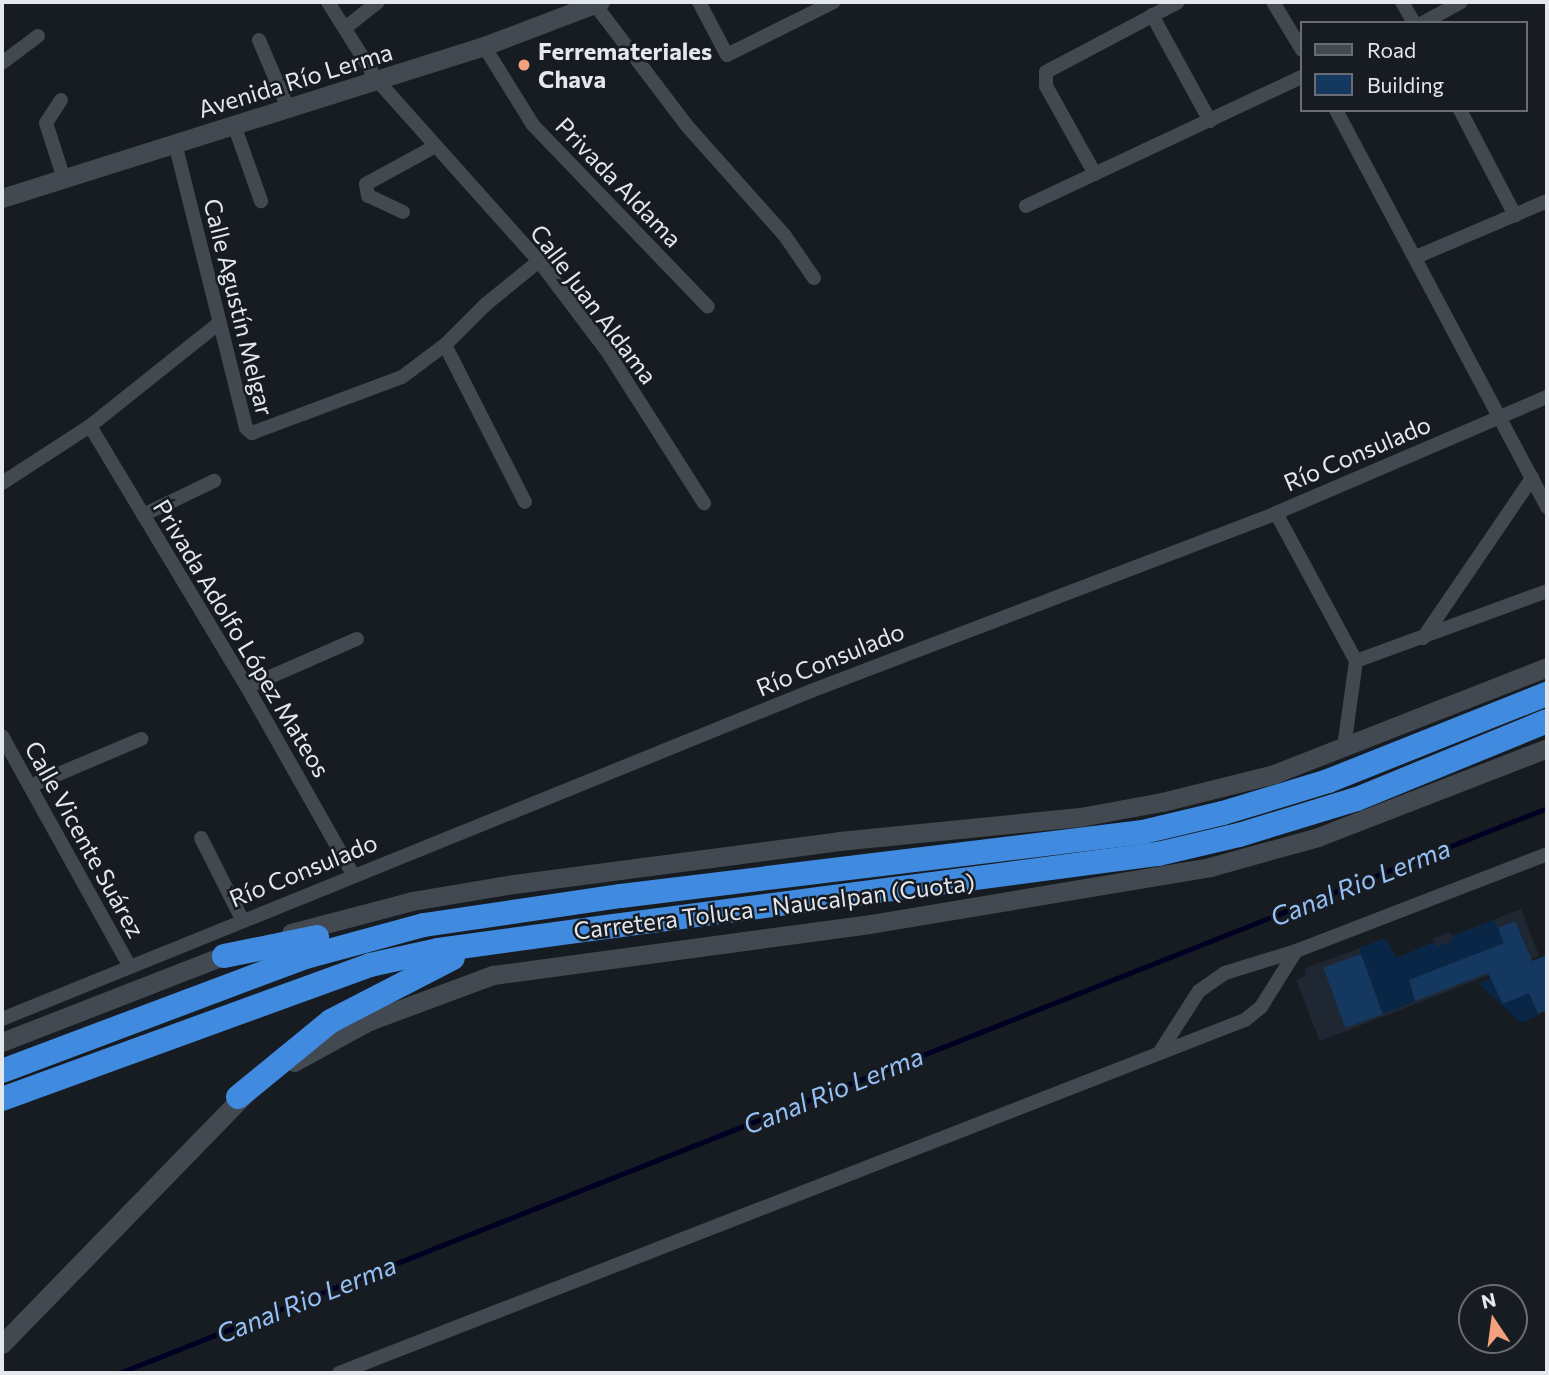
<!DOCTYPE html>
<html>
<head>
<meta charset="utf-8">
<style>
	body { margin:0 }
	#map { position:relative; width:1549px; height:1375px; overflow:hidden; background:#171c22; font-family:Commissioner,sans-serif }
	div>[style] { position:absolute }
	.built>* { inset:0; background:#1f2832 }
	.green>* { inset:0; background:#092646 }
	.stream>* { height:5px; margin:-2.5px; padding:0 2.5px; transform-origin:2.5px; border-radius:2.5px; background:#000122 }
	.building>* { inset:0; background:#153860; transform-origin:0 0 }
	.street>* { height:14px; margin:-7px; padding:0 7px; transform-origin:7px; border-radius:7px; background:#434950 }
	.secondary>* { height:19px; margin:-9.5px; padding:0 9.5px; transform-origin:9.5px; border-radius:9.5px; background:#434950 }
	.highway>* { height:24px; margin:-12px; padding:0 12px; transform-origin:12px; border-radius:12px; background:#408be0 }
	.dots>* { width:19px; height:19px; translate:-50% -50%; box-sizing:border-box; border:4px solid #171c22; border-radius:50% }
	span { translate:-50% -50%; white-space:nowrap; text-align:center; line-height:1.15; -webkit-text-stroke:5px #171c22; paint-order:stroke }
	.poi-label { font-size:24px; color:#e4e7ec; font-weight:700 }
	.left { translate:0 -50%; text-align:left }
	.street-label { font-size:24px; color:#e4e7ec }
	.water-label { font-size:26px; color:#96c1f6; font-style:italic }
	.frame { position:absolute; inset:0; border:4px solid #e4e7ec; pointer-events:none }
	.legend { position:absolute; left:1300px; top:21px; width:228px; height:91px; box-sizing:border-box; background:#171c22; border:2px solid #696d73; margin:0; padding:9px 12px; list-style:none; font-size:21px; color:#e4e7ec }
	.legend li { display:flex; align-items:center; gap:14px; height:35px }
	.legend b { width:35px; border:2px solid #696d73 }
	.north { position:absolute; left:1458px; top:1284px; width:70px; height:70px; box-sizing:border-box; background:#171c22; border:2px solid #696d73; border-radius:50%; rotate:347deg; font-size:19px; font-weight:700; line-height:28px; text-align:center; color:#e4e7ec }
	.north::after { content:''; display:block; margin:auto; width:24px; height:32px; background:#f2a07e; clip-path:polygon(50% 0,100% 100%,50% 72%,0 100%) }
</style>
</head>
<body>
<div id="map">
	<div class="built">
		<i style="clip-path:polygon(1521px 909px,1539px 956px,1320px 1041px,1296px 980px,1306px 976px,1304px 969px,1386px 938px,1396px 958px,1434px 942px,1433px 938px,1450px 932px,1452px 936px)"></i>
	</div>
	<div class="green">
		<i style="clip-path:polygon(1494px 920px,1504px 943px,1409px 980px,1415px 1001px,1383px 1014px,1359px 948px,1386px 938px,1396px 958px,1434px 942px,1436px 947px,1453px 941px,1452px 936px)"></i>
		<i style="clip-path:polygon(1490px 978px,1503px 1003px,1529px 993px,1538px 1016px,1521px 1023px,1478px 983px)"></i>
	</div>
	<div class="stream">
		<i style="left:119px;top:1373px;width:1536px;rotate:-21.59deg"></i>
	</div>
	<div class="building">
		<i style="clip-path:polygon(1515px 921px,1532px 961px,1547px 955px,1547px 1010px,1538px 1014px,1529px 993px,1503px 1004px,1488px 973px,1415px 1001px,1409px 980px,1504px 943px,1498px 928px)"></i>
		<i style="left:1361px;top:954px;width:64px;height:40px;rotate:70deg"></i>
	</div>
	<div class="street">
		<i style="left:328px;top:2px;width:92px;rotate:57.9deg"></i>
		<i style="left:377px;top:80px;width:243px;rotate:48.2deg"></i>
		<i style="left:539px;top:261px;width:116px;rotate:53deg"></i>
		<i style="left:609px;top:354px;width:177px;rotate:57.5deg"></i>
		<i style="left:593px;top:2px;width:157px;rotate:52.8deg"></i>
		<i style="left:688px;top:127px;width:146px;rotate:48.3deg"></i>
		<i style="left:785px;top:236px;width:51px;rotate:55.4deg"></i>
		<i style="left:699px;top:2px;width:60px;rotate:62.2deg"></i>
		<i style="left:727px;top:55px;width:119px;rotate:-26.4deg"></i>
		<i style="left:1273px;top:2px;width:56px;rotate:58.9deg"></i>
		<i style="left:1402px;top:2px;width:24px;rotate:60deg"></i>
		<i style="left:1152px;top:15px;width:121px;rotate:61.3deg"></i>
		<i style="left:1423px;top:23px;width:43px;rotate:-28.9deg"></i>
		<i style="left:345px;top:28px;width:42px;rotate:-38.2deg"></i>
		<i style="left:259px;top:40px;width:72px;rotate:67deg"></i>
		<i style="left:484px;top:46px;width:93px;rotate:58.2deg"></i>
		<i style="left:533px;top:125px;width:252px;rotate:46.1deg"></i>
		<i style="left:2px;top:63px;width:45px;rotate:-36.9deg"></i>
		<i style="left:61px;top:100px;width:27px;rotate:123deg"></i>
		<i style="left:46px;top:123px;width:59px;rotate:72.2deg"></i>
		<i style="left:1336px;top:110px;width:450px;rotate:62deg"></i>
		<i style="left:1460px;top:110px;width:119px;rotate:62.4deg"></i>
		<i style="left:234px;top:125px;width:81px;rotate:70.4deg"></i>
		<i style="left:175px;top:143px;width:294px;rotate:76deg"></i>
		<i style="left:246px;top:428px;width:8px;rotate:40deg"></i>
		<i style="left:252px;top:433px;width:160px;rotate:-20.5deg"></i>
		<i style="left:402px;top:377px;width:54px;rotate:-36.7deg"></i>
		<i style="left:445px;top:345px;width:57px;rotate:-45deg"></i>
		<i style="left:485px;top:305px;width:70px;rotate:-39.2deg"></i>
		<i style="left:1095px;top:174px;width:101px;rotate:-119.1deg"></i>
		<i style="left:1046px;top:86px;width:14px;rotate:-90deg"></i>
		<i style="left:1046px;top:72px;width:149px;rotate:-27.9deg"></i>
		<i style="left:1026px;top:206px;width:305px;rotate:-25.1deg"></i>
		<i style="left:403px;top:212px;width:38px;rotate:-155deg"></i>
		<i style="left:368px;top:196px;width:12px;rotate:-99deg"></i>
		<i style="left:366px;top:184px;width:77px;rotate:-28.6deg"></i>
		<i style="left:1416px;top:257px;width:142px;rotate:-23.1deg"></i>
		<i style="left:445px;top:345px;width:176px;rotate:63deg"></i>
		<i style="left:90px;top:426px;width:305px;rotate:59deg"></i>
		<i style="left:247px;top:687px;width:215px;rotate:60.5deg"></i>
		<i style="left:2px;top:483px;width:105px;rotate:-32.9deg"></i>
		<i style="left:90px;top:426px;width:164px;rotate:-38.6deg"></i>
		<i style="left:1276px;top:513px;width:168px;rotate:61.6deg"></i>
		<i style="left:1356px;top:661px;width:88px;rotate:97.9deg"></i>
		<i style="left:143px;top:515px;width:79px;rotate:-25.6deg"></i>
		<i style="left:1423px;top:638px;width:194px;rotate:-55.7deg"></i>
		<i style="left:1356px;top:661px;width:203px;rotate:-20.1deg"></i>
		<i style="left:247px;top:687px;width:120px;rotate:-23.6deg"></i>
		<i style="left:2px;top:736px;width:262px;rotate:61deg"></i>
		<i style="left:30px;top:786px;width:121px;rotate:-22.9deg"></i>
		<i style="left:201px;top:838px;width:91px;rotate:63.2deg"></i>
		<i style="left:2px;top:1019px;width:873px;rotate:-22.07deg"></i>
		<i style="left:811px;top:691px;width:498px;rotate:-20.9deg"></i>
		<i style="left:1276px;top:513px;width:295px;rotate:-23.2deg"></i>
		<i style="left:1161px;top:1050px;width:70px;rotate:-57.2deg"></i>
		<i style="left:1199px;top:991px;width:32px;rotate:-35deg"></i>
		<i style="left:1225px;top:973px;width:74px;rotate:-17.2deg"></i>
		<i style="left:1296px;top:951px;width:269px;rotate:-21.1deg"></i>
		<i style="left:339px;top:1373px;width:972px;rotate:-21.29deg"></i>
		<i style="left:1245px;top:1020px;width:21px;rotate:-39deg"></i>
		<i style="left:1261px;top:1007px;width:66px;rotate:-58deg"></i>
	</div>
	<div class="secondary">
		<i style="left:2px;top:198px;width:505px;rotate:-17.5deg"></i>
		<i style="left:484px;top:46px;width:124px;rotate:-20.8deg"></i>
		<i style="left:291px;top:933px;width:125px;rotate:-14.8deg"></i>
		<i style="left:412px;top:901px;width:103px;rotate:-9.5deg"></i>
		<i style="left:514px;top:884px;width:328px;rotate:-7.5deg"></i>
		<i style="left:839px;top:841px;width:242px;rotate:-5.7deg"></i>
		<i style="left:1080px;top:817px;width:83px;rotate:-10.4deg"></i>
		<i style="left:1162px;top:802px;width:115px;rotate:-14deg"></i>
		<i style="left:1274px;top:774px;width:293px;rotate:-21.4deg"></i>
		<i style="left:2px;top:1042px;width:251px;rotate:-21.3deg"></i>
		<i style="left:294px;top:1062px;width:85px;rotate:-28.7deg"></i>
		<i style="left:369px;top:1021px;width:132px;rotate:-20.4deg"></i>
		<i style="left:493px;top:975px;width:380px;rotate:-7.7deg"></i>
		<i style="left:870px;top:924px;width:345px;rotate:-9.5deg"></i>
		<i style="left:1210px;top:867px;width:112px;rotate:-15.5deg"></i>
		<i style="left:1318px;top:837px;width:246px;rotate:-21.2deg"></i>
		<i style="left:2px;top:1344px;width:353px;rotate:-45.8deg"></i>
	</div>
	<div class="highway">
		<i style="left:224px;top:956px;width:95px;rotate:-11.5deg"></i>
		<i style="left:2px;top:1071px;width:325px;rotate:-20.6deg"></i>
		<i style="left:306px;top:957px;width:122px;rotate:-15.2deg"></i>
		<i style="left:424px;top:925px;width:199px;rotate:-8.4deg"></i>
		<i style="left:621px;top:896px;width:526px;rotate:-6.99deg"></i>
		<i style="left:1143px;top:832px;width:82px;rotate:-13.4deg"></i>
		<i style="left:1223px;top:813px;width:110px;rotate:-16.9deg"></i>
		<i style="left:1328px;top:781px;width:236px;rotate:-21.7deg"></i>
		<i style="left:238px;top:1097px;width:120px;rotate:-39.3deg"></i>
		<i style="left:331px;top:1021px;width:137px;rotate:-27.3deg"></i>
		<i style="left:2px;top:1099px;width:392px;rotate:-20deg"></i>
		<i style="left:370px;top:965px;width:70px;rotate:-12.4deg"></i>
		<i style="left:438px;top:950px;width:154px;rotate:-7.8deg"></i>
		<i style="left:591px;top:929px;width:572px;rotate:-7.54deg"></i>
		<i style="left:1158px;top:854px;width:83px;rotate:-13.2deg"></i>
		<i style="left:1239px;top:835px;width:123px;rotate:-17deg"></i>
		<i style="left:1357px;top:799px;width:205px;rotate:-22.3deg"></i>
	</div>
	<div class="dots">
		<i style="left:524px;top:65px;background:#f2a07e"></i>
	</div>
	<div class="poi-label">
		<span class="left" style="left:538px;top:65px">Ferremateriales<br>Chava</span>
	</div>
	<div class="street-label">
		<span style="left:295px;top:80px;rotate:-17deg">Avenida Río Lerma</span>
		<span style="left:619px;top:182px;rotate:46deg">Privada Aldama</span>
		<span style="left:594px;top:304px;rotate:53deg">Calle Juan Aldama</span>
		<span style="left:239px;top:307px;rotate:76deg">Calle Agustín Melgar</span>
		<span style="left:1357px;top:453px;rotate:-23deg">Río Consulado</span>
		<span style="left:242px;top:638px;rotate:59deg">Privada Adolfo López Mateos</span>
		<span style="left:830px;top:659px;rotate:-22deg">Río Consulado</span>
		<span style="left:85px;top:839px;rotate:61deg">Calle Vicente Suárez</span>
		<span style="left:303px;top:870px;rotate:-22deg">Río Consulado</span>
		<span style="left:774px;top:906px;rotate:-7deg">Carretera Toluca - Naucalpan (Cuota)</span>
	</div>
	<div class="water-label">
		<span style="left:1360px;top:882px;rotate:-22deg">Canal Rio Lerma</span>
		<span style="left:833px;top:1090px;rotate:-22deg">Canal Rio Lerma</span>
		<span style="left:306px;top:1299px;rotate:-22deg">Canal Rio Lerma</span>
	</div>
	<div class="frame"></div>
	<ul class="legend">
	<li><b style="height:9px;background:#434950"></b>Road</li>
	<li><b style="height:19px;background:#153860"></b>Building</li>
	</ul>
	<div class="north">N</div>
</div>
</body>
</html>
